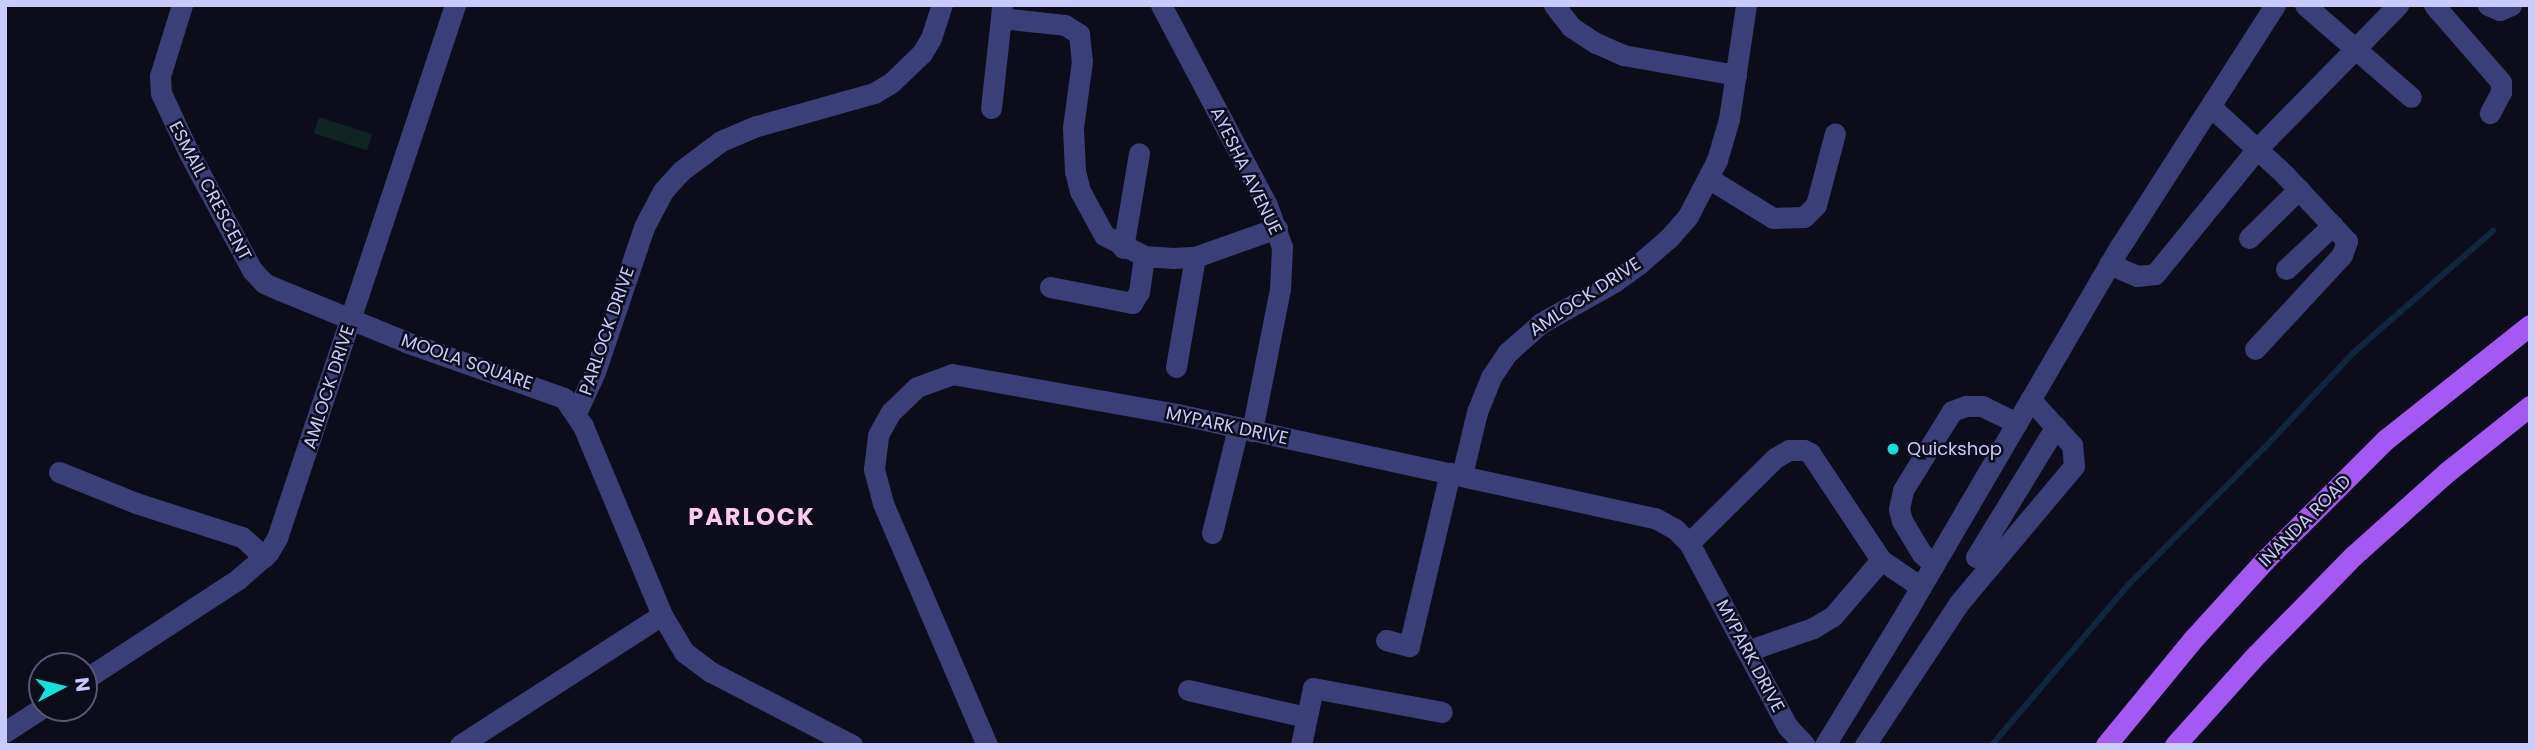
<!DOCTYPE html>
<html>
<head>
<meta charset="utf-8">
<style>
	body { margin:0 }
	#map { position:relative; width:2535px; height:750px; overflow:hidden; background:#0c0c1b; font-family:Poppins,sans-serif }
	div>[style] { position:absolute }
	.green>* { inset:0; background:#102421; transform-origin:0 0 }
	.stream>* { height:6px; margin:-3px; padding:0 3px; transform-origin:3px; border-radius:3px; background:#0e273d }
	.minor>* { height:21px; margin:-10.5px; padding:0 10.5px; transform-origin:10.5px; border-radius:10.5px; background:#3a4077 }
	.major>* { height:21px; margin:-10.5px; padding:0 10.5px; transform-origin:10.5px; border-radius:10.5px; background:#a458f4 }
	.dots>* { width:19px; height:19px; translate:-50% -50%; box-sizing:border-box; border:4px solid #0c0c1b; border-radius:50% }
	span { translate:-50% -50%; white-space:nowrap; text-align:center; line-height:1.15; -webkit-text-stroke:5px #0c0c1b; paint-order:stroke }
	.street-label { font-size:18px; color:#c9cafc }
	.poi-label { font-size:18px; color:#c9cafc }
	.left { translate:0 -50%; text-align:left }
	.district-label { font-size:24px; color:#fccbf1; font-weight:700; letter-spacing:2px }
	.frame { position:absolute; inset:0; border:7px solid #c9cafc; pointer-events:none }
	.north { position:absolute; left:28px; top:652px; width:70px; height:70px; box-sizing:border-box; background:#0c0c1b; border:2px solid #585875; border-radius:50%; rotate:83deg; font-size:19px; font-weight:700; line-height:28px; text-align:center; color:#c9cafc }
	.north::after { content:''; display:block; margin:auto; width:24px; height:32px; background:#0fe2da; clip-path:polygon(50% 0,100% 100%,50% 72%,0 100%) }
</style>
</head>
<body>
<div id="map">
	<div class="green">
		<i style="left:319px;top:117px;width:56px;height:17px;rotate:18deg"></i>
	</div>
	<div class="stream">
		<i style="left:1992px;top:745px;width:210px;rotate:-49.6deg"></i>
		<i style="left:2128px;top:585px;width:200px;rotate:-45.2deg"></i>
		<i style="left:2269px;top:443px;width:123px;rotate:-47deg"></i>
		<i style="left:2353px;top:353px;width:186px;rotate:-41.1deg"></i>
	</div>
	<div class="minor">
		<i style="left:182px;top:5px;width:74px;rotate:107.2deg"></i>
		<i style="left:160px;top:76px;width:17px;rotate:87deg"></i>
		<i style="left:161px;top:93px;width:66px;rotate:65deg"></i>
		<i style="left:189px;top:153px;width:133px;rotate:61.7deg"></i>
		<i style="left:252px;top:270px;width:18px;rotate:47deg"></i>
		<i style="left:264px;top:283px;width:17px;rotate:24deg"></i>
		<i style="left:280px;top:290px;width:136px;rotate:22.4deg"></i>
		<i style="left:406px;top:342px;width:168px;rotate:19.5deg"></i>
		<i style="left:564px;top:398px;width:34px;rotate:56deg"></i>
		<i style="left:583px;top:426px;width:205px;rotate:67.3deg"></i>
		<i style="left:662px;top:615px;width:43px;rotate:59.3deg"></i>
		<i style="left:684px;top:652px;width:34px;rotate:37deg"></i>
		<i style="left:711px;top:672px;width:159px;rotate:27.4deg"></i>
		<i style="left:1002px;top:5px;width:13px;rotate:94deg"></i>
		<i style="left:1001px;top:18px;width:64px;rotate:6.2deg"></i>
		<i style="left:1065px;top:25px;width:17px;rotate:33deg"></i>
		<i style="left:1079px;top:34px;width:27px;rotate:84deg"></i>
		<i style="left:1082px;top:61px;width:68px;rotate:97.7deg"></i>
		<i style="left:1073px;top:128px;width:43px;rotate:87.3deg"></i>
		<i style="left:1075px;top:171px;width:21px;rotate:76deg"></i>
		<i style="left:1080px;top:191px;width:50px;rotate:61.4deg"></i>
		<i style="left:1104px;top:235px;width:45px;rotate:27.7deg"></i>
		<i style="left:1144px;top:256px;width:29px;rotate:4deg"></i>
		<i style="left:1173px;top:258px;width:22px;rotate:-3deg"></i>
		<i style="left:1195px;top:257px;width:87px;rotate:-19.5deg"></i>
		<i style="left:1161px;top:5px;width:226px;rotate:62.1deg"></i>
		<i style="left:1267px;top:205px;width:45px;rotate:70.3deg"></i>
		<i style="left:1282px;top:247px;width:42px;rotate:92.7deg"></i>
		<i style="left:1280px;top:289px;width:145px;rotate:101.2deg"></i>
		<i style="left:1554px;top:5px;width:28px;rotate:52deg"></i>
		<i style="left:1571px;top:27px;width:30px;rotate:33deg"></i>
		<i style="left:1596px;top:43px;width:30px;rotate:24deg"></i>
		<i style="left:1623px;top:55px;width:115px;rotate:10deg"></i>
		<i style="left:2305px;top:5px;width:140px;rotate:41deg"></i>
		<i style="left:2434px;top:5px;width:102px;rotate:49deg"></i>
		<i style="left:2501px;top:82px;width:10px;rotate:90deg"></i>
		<i style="left:2501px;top:92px;width:24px;rotate:118deg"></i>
		<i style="left:2488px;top:5px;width:13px;rotate:23deg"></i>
		<i style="left:2500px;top:10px;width:12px;rotate:-24deg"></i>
		<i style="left:2211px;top:107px;width:99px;rotate:42.5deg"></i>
		<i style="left:2284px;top:174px;width:92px;rotate:46.8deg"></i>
		<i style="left:2347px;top:241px;width:15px;rotate:110deg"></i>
		<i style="left:2342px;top:255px;width:128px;rotate:132.8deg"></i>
		<i style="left:991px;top:108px;width:91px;rotate:-83.7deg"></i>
		<i style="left:1708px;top:178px;width:76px;rotate:31.6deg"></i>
		<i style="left:1773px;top:218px;width:31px;rotate:-2deg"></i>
		<i style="left:1804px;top:217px;width:17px;rotate:-45deg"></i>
		<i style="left:1816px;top:205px;width:74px;rotate:-75.2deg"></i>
		<i style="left:2249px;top:238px;width:70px;rotate:-44.4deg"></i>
		<i style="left:1123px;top:248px;width:96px;rotate:-80.4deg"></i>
		<i style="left:2109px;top:264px;width:30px;rotate:23deg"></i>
		<i style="left:2137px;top:276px;width:18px;rotate:-6deg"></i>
		<i style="left:2155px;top:274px;width:161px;rotate:-50.8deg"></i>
		<i style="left:2257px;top:149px;width:202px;rotate:-45.6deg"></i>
		<i style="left:2286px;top:269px;width:64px;rotate:-43.1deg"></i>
		<i style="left:1050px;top:287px;width:84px;rotate:11deg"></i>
		<i style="left:1132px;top:303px;width:13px;rotate:-58deg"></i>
		<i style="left:1139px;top:292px;width:36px;rotate:-82deg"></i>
		<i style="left:1176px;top:367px;width:112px;rotate:-80.2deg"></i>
		<i style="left:576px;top:413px;width:45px;rotate:-65.1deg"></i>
		<i style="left:595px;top:372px;width:153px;rotate:-71.3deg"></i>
		<i style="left:644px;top:227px;width:41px;rotate:-62.2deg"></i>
		<i style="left:663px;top:191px;width:27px;rotate:-48deg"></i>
		<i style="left:681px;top:171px;width:50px;rotate:-36.9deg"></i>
		<i style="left:721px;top:141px;width:39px;rotate:-23deg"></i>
		<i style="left:757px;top:126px;width:122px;rotate:-15.8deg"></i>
		<i style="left:874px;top:93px;width:21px;rotate:-31deg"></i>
		<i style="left:892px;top:82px;width:42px;rotate:-44deg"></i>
		<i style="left:922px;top:53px;width:17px;rotate:-59deg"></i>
		<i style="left:931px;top:38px;width:35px;rotate:-72deg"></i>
		<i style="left:59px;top:472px;width:83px;rotate:21.9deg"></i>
		<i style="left:136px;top:503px;width:111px;rotate:17.8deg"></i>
		<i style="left:242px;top:537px;width:30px;rotate:42deg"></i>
		<i style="left:1462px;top:475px;width:65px;rotate:-76.6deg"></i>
		<i style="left:1477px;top:412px;width:38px;rotate:-68deg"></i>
		<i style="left:1491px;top:377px;width:29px;rotate:-56deg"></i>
		<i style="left:1507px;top:353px;width:45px;rotate:-41.4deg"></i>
		<i style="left:1541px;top:323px;width:84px;rotate:-29.3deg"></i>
		<i style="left:1614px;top:282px;width:32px;rotate:-36deg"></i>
		<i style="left:1640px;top:263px;width:38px;rotate:-41deg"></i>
		<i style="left:1669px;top:238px;width:29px;rotate:-49deg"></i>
		<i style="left:1688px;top:216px;width:63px;rotate:-62.6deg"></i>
		<i style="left:1717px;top:160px;width:43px;rotate:-73.7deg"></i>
		<i style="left:1729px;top:119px;width:115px;rotate:-81.5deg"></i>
		<i style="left:1212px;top:533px;width:108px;rotate:-76.1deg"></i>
		<i style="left:1689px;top:543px;width:121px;rotate:-44.7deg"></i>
		<i style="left:1775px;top:458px;width:16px;rotate:-30deg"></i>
		<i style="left:1789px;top:450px;width:15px"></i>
		<i style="left:1804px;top:450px;width:7px;rotate:27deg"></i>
		<i style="left:1810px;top:453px;width:128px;rotate:56.4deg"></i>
		<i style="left:1881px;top:560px;width:48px;rotate:34deg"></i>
		<i style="left:1976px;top:557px;width:153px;rotate:-58.6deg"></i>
		<i style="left:1934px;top:565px;width:16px;rotate:-137deg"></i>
		<i style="left:1922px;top:554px;width:39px;rotate:-121deg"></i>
		<i style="left:1902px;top:521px;width:12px;rotate:-104deg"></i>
		<i style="left:1899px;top:509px;width:19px;rotate:-78deg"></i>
		<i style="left:1903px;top:490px;width:93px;rotate:-58.2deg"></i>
		<i style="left:1952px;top:411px;width:15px;rotate:-20deg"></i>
		<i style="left:1966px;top:406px;width:16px"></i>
		<i style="left:1982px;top:406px;width:39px;rotate:26deg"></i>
		<i style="left:1386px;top:640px;width:24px;rotate:15deg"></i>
		<i style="left:1409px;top:646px;width:178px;rotate:-76.7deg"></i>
		<i style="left:1747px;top:651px;width:70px;rotate:-19.2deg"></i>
		<i style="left:1813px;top:628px;width:23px;rotate:-31deg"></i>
		<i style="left:1833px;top:616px;width:74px;rotate:-49.4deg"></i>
		<i style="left:84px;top:680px;width:183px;rotate:-33.2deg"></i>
		<i style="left:237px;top:580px;width:41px;rotate:-41.1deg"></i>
		<i style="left:268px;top:553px;width:17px;rotate:-59deg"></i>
		<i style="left:277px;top:538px;width:562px;rotate:-71.53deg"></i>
		<i style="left:1188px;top:690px;width:121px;rotate:12.9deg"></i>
		<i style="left:5px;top:732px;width:44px;rotate:-33deg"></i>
		<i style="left:460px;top:745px;width:240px;rotate:-32.8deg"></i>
		<i style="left:987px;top:745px;width:263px;rotate:-113.3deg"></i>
		<i style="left:883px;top:503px;width:35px;rotate:-105deg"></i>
		<i style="left:874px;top:469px;width:34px;rotate:-83deg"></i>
		<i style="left:878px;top:435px;width:26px;rotate:-61deg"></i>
		<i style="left:891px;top:412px;width:36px;rotate:-44deg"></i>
		<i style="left:917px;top:387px;width:37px;rotate:-20deg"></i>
		<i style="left:952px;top:374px;width:229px;rotate:10.1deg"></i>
		<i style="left:1177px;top:414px;width:489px;rotate:12.3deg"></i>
		<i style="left:1655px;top:518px;width:23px;rotate:29deg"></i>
		<i style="left:1675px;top:529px;width:20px;rotate:45deg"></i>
		<i style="left:1689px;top:543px;width:208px;rotate:61.8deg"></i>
		<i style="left:1787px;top:726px;width:26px;rotate:47deg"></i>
		<i style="left:1301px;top:745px;width:58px;rotate:-78.1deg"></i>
		<i style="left:1313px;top:688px;width:131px;rotate:10.5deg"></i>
		<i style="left:1825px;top:745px;width:159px;rotate:-58.6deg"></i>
		<i style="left:1908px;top:609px;width:422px;rotate:-59.7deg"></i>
		<i style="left:2121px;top:245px;width:285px;rotate:-57.3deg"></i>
		<i style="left:1865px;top:745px;width:170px;rotate:-56.5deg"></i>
		<i style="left:1959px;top:603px;width:179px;rotate:-50deg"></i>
		<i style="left:2074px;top:466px;width:21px;rotate:-95deg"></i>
		<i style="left:2072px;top:445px;width:62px;rotate:-132.4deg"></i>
	</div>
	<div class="major">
		<i style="left:2106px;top:745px;width:139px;rotate:-50.6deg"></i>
		<i style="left:2194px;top:638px;width:104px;rotate:-47.7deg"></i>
		<i style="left:2264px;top:561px;width:171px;rotate:-45deg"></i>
		<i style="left:2385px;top:440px;width:185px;rotate:-38.4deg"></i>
		<i style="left:2175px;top:745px;width:122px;rotate:-48deg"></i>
		<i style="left:2257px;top:654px;width:137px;rotate:-45.6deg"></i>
		<i style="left:2353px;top:556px;width:126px;rotate:-41.8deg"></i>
		<i style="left:2447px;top:472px;width:106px;rotate:-38.5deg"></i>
	</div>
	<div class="dots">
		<i style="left:1893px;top:449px;background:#0fe2da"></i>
	</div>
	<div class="street-label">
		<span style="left:1246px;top:171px;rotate:64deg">AYESHA AVENUE</span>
		<span style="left:210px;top:191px;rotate:62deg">ESMAIL CRESCENT</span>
		<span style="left:1585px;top:297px;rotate:-33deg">AMLOCK DRIVE</span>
		<span style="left:607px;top:331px;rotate:-71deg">PARLOCK DRIVE</span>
		<span style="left:467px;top:362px;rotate:19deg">MOOLA SQUARE</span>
		<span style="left:329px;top:387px;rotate:-72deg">AMLOCK DRIVE</span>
		<span style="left:1227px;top:426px;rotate:12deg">MYPARK DRIVE</span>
		<span style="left:2305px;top:521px;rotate:-45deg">INANDA ROAD</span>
		<span style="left:1750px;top:656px;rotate:62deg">MYPARK DRIVE</span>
	</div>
	<div class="poi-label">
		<span class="left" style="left:1907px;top:449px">Quickshop</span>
	</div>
	<div class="district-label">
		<span style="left:752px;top:517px">PARLOCK</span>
	</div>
	<div class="frame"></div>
	<div class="north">N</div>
</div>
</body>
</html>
